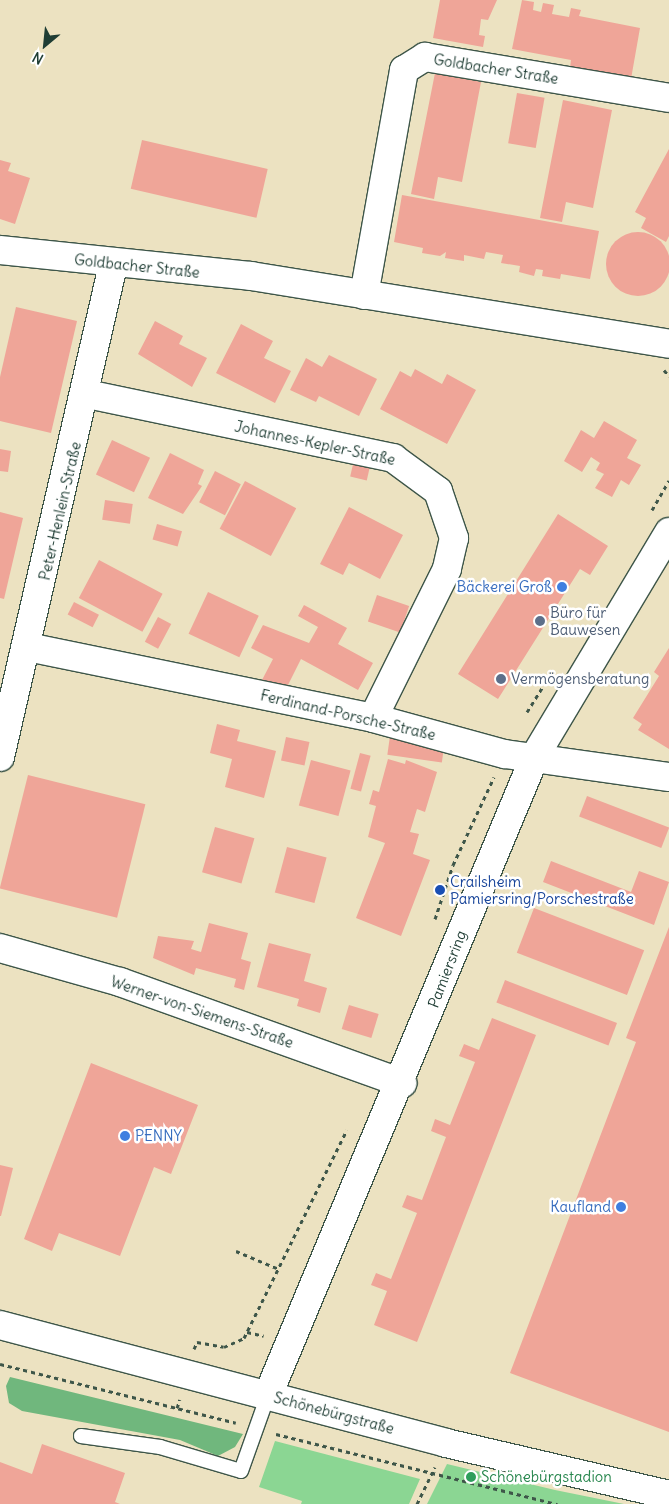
<!DOCTYPE html>
<html>
<head>
<meta charset="utf-8">
<style>
	body { margin:0 }
	#map { position:relative; width:669px; height:1504px; overflow:hidden; background:#ece2c1; font-family:Delius,sans-serif }
	div>[style] { position:absolute }
	.green>* { inset:0; background:#8bd693 }
	.forest>* { inset:0; background:#70b77d }
	.building>* { inset:0; background:#efa598; transform-origin:0 0 }
	.round { border-radius:50% }
	.path>* { height:3px; margin-top:-1.5px; transform-origin:0; background:repeating-linear-gradient(90deg,#3e5649 0 4px,transparent 0 8px) }
	.roads { filter:drop-shadow(1px 0 #3e5649) drop-shadow(-1px 0 #3e5649) drop-shadow(0 1px #3e5649) drop-shadow(0 -1px #3e5649) }
	.service>* { height:14px; margin:-7px; padding:0 7px; transform-origin:7px; border-radius:7px; background:#fff }
	.minor>* { height:28px; margin:-14px; padding:0 14px; transform-origin:14px; border-radius:14px; background:#fff }
	.tertiary>* { height:28px; margin:-14px; padding:0 14px; transform-origin:14px; border-radius:14px; background:#fff }
	.secondary>* { height:28px; margin:-14px; padding:0 14px; transform-origin:14px; border-radius:14px; background:#fff }
	.dots>* { width:14px; height:14px; translate:-50% -50%; box-sizing:border-box; border:2px solid #fff; border-radius:50% }
	span { translate:-50% -50%; white-space:nowrap; text-align:center; line-height:1.15; -webkit-text-stroke:5px #fff; paint-order:stroke }
	.street-label { font-size:15px; color:#1f3d34 }
	.shop-label { font-size:15px; color:#366cbe }
	.right { translate:-100% -50%; text-align:right }
	.left { translate:0 -50%; text-align:left }
	.service-label { font-size:15px; color:#4e5e75 }
	.transit-label { font-size:15px; color:#164399 }
	.leisure-label { font-size:15px; color:#27864d }
	.north { position:absolute; left:20px; top:20px; width:50px; height:50px; -webkit-text-stroke:4px #fff; paint-order:stroke; rotate:208deg; font-size:14px; font-weight:700; line-height:20px; text-align:center; color:#1f3d34 }
	.north::after { content:''; display:block; margin:auto; width:18px; height:22px; background:#1f3d34; clip-path:polygon(50% 0,100% 100%,50% 72%,0 100%) }
</style>
</head>
<body>
<div id="map">
	<div class="green">
		<i style="clip-path:polygon(275px 1441px,420px 1479px,409px 1504px,301px 1504px,302px 1501px,259px 1487px)"></i>
		<i style="clip-path:polygon(447px 1464px,555px 1490px,624px 1504px,427px 1504px)"></i>
	</div>
	<div class="forest">
		<i style="clip-path:polygon(10px 1377px,243px 1434px,235px 1447px,218px 1456px,180px 1440px,22px 1411px,9px 1403px,6px 1386px)"></i>
	</div>
	<div class="building">
		<i style="clip-path:polygon(440px 0,497px 0,488px 20px,481px 19px,479px 35px,485px 36px,483px 47px,433px 38px)"></i>
		<i style="clip-path:polygon(522px 0,534px 2px,533px 10px,541px 12px,543px 3px,554px 5px,552px 14px,569px 17px,571px 8px,581px 10px,579px 16px,640px 28px,631px 79px,570px 68px,571px 60px,512px 49px)"></i>
		<i style="clip-path:polygon(435px 73px,481px 82px,462px 182px,438px 177px,434px 199px,411px 194px)"></i>
		<i style="left:517px;top:93px;width:28px;height:51px;rotate:10deg"></i>
		<i style="clip-path:polygon(563px 100px,612px 110px,593px 208px,566px 202px,562px 222px,540px 218px)"></i>
		<i style="left:142px;top:140px;width:129px;height:50px;rotate:13deg"></i>
		<i style="clip-path:polygon(669px 149px,669px 236px,666px 242px,641px 228px,646px 218px,635px 212px)"></i>
		<i style="clip-path:polygon(0 160px,11px 163px,8px 171px,30px 178px,15px 224px,0 219px)"></i>
		<i style="clip-path:polygon(402px 195px,599px 231px,590px 279px,561px 274px,560px 279px,542px 276px,543px 270px,536px 269px,534px 276px,519px 272px,520px 266px,501px 263px,503px 255px,486px 252px,484px 259px,464px 255px,464px 261px,445px 258px,446px 252px,440px 256px,422px 253px,423px 248px,394px 242px)"></i>
		<i class="round" style="left:606px;top:232px;width:64px;height:64px"></i>
		<i style="clip-path:polygon(16px 307px,77px 321px,51px 433px,0 421px,0 377px)"></i>
		<i style="clip-path:polygon(155px 321px,183px 336px,179px 344px,207px 358px,192px 387px,138px 354px)"></i>
		<i style="clip-path:polygon(241px 324px,273px 341px,264px 358px,291px 371px,275px 403px,216px 373px)"></i>
		<i style="clip-path:polygon(329px 355px,377px 379px,359px 416px,319px 396px,316px 402px,290px 390px,306px 358px,322px 367px)"></i>
		<i style="clip-path:polygon(415px 369px,442px 384px,447px 374px,476px 390px,447px 444px,380px 409px,400px 371px,411px 377px)"></i>
		<i style="clip-path:polygon(604px 421px,637px 440px,627px 458px,641px 465px,629px 485px,621px 480px,612px 497px,595px 488px,604px 474px,596px 470px,600px 463px,591px 457px,582px 472px,564px 461px,581px 430px,594px 438px)"></i>
		<i style="left:112px;top:440px;width:42px;height:38px;rotate:25deg"></i>
		<i style="clip-path:polygon(0 449px,11px 451px,8px 472px,0 471px)"></i>
		<i style="clip-path:polygon(170px 453px,204px 470px,198px 484px,202px 486px,183px 514px,148px 498px)"></i>
		<i style="left:354px;top:460px;width:17px;height:17px;rotate:13deg"></i>
		<i style="left:215px;top:471px;width:29px;height:35px;rotate:27deg"></i>
		<i style="left:245px;top:481px;width:58px;height:54px;rotate:28deg"></i>
		<i style="left:105px;top:500px;width:28px;height:20px;rotate:8deg"></i>
		<i style="clip-path:polygon(349px 507px,403px 535px,380px 579px,349px 563px,343px 575px,320px 564px)"></i>
		<i style="clip-path:polygon(0 512px,23px 518px,4px 599px,0 598px)"></i>
		<i style="clip-path:polygon(558px 514px,608px 546px,590px 575px,580px 569px,498px 699px,458px 674px)"></i>
		<i style="left:157px;top:524px;width:26px;height:16px;rotate:16deg"></i>
		<i style="left:99px;top:560px;width:72px;height:43px;rotate:28deg"></i>
		<i style="left:208px;top:592px;width:56px;height:46px;rotate:25deg"></i>
		<i style="left:377px;top:595px;width:34px;height:28px;rotate:19deg"></i>
		<i style="left:74px;top:602px;width:28px;height:14px;rotate:27deg"></i>
		<i style="clip-path:polygon(304px 605px,347px 628px,338px 644px,373px 663px,358px 690px,301px 659px,288px 685px,262px 680px,273px 659px,251px 648px,263px 625px,309px 643px,318px 627px,298px 616px)"></i>
		<i style="left:158px;top:617px;width:15px;height:28px;rotate:28deg"></i>
		<i style="clip-path:polygon(669px 648px,669px 749px,638px 730px,642px 724px,633px 718px,659px 676px,654px 672px)"></i>
		<i style="clip-path:polygon(217px 724px,240px 730px,237px 741px,276px 751px,264px 798px,225px 787px,232px 759px,210px 753px)"></i>
		<i style="left:390px;top:736px;width:55px;height:19px;rotate:8deg"></i>
		<i style="left:286px;top:737px;width:24px;height:24px;rotate:12deg"></i>
		<i style="left:360px;top:753px;width:11px;height:37px;rotate:15deg"></i>
		<i style="clip-path:polygon(388px 759px,405px 764px,406px 760px,437px 772px,425px 812px,417px 809px,410px 832px,419px 834px,413px 854px,430px 860px,401px 936px,356px 918px,385px 843px,368px 837px,376px 806px,369px 804px,373px 790px,379px 792px)"></i>
		<i style="left:311px;top:760px;width:41px;height:47px;rotate:15deg"></i>
		<i style="left:28px;top:775px;width:121px;height:117px;rotate:14deg"></i>
		<i style="left:587px;top:796px;width:88px;height:22px;rotate:21deg"></i>
		<i style="left:215px;top:827px;width:41px;height:47px;rotate:16deg"></i>
		<i style="left:287px;top:847px;width:41px;height:47px;rotate:15deg"></i>
		<i style="clip-path:polygon(551px 861px,631px 892px,639px 871px,669px 882px,654px 925px,543px 882px)"></i>
		<i style="left:534px;top:908px;width:118px;height:48px;rotate:21deg"></i>
		<i style="clip-path:polygon(209px 923px,248px 933px,241px 959px,251px 962px,244px 990px,234px 987px,236px 979px,196px 968px,194px 975px,153px 958px,158px 936px,194px 941px,191px 949px,201px 952px)"></i>
		<i style="clip-path:polygon(669px 927px,669px 1432px,510px 1373px,636px 1042px,626px 1038px)"></i>
		<i style="clip-path:polygon(269px 943px,311px 954px,304px 981px,327px 988px,320px 1013px,297px 1006px,299px 999px,257px 987px)"></i>
		<i style="left:505px;top:980px;width:120px;height:24px;rotate:21deg"></i>
		<i style="left:349px;top:1005px;width:31px;height:25px;rotate:17deg"></i>
		<i style="clip-path:polygon(492px 1018px,536px 1035px,417px 1342px,374px 1325px,387px 1291px,371px 1285px,376px 1273px,391px 1279px,417px 1213px,402px 1207px,407px 1195px,422px 1200px,446px 1137px,431px 1131px,435px 1119px,450px 1125px,475px 1062px,459px 1056px,464px 1044px,479px 1050px)"></i>
		<i style="clip-path:polygon(91px 1063px,198px 1105px,171px 1174px,154px 1167px,120px 1256px,59px 1233px,52px 1251px,24px 1239px)"></i>
		<i style="clip-path:polygon(0 1165px,13px 1168px,1px 1216px,0 1216px)"></i>
		<i style="clip-path:polygon(42px 1444px,125px 1473px,115px 1502px,120px 1504px,0 1504px,0 1462px,32px 1474px)"></i>
	</div>
	<div class="path">
		<i style="left:664px;top:370px;width:8px;rotate:50deg"></i>
		<i style="left:652px;top:510px;width:34px;rotate:-60deg"></i>
		<i style="left:527px;top:712px;width:34px;rotate:-58deg"></i>
		<i style="left:435px;top:919px;width:57px;rotate:-71.6deg"></i>
		<i style="left:453px;top:865px;width:97px;rotate:-65deg"></i>
		<i style="left:236px;top:1251px;width:47px;rotate:22.7deg"></i>
		<i style="left:247px;top:1332px;width:17px;rotate:13deg"></i>
		<i style="left:194px;top:1349px;width:8px;rotate:-67deg"></i>
		<i style="left:197px;top:1342px;width:27px;rotate:10deg"></i>
		<i style="left:224px;top:1347px;width:22px;rotate:-24deg"></i>
		<i style="left:244px;top:1338px;width:232px;rotate:-63.7deg"></i>
		<i style="left:0;top:1364px;width:243px;rotate:14deg"></i>
		<i style="left:177px;top:1408px;width:9px;rotate:-72deg"></i>
		<i style="left:276px;top:1434px;width:290px;rotate:14deg"></i>
		<i style="left:417px;top:1504px;width:41px;rotate:-64.1deg"></i>
	</div>
	<div class="roads">
		<div class="service">
			<i style="left:81px;top:1436px;width:80px;rotate:7.9deg"></i>
			<i style="left:160px;top:1447px;width:84px;rotate:16.5deg"></i>
			<i style="left:241px;top:1471px;width:81px;rotate:-70.4deg"></i>
		</div>
		<div class="minor">
			<i style="left:364px;top:295px;width:229px;rotate:-79.9deg"></i>
			<i style="left:404px;top:70px;width:25px;rotate:-32deg"></i>
			<i style="left:425px;top:57px;width:247px;rotate:9.5deg"></i>
			<i style="left:87px;top:394px;width:313px;rotate:11.8deg"></i>
			<i style="left:393px;top:458px;width:56px;rotate:36.3deg"></i>
			<i style="left:438px;top:491px;width:50px;rotate:71.2deg"></i>
			<i style="left:454px;top:538px;width:32px;rotate:103deg"></i>
			<i style="left:447px;top:569px;width:166px;rotate:116.4deg"></i>
			<i style="left:28px;top:647px;width:352px;rotate:11.6deg"></i>
			<i style="left:373px;top:718px;width:137px;rotate:15.3deg"></i>
			<i style="left:505px;top:754px;width:166px;rotate:8deg"></i>
			<i style="left:0;top:757px;width:505px;rotate:-77.06deg"></i>
			<i style="left:0;top:948px;width:125px;rotate:15.8deg"></i>
			<i style="left:120px;top:982px;width:300px;rotate:19.7deg"></i>
		</div>
		<div class="tertiary">
			<i style="left:0;top:250px;width:252px;rotate:5.9deg"></i>
			<i style="left:251px;top:276px;width:423px;rotate:9.2deg"></i>
			<i style="left:268px;top:1395px;width:693px;rotate:-67.32deg"></i>
			<i style="left:535px;top:756px;width:261px;rotate:-59.1deg"></i>
		</div>
		<div class="secondary">
			<i style="left:0;top:1325px;width:461px;rotate:14.8deg"></i>
			<i style="left:446px;top:1443px;width:229px;rotate:13.1deg"></i>
		</div>
	</div>
	<div class="dots">
		<i style="left:562px;top:587px;background:#3f7fe0"></i>
		<i style="left:540px;top:621px;background:#5c6f8a"></i>
		<i style="left:501px;top:679px;background:#5c6f8a"></i>
		<i style="left:440px;top:890px;background:#1a4fb4"></i>
		<i style="left:125px;top:1136px;background:#3f7fe0"></i>
		<i style="left:621px;top:1207px;background:#3f7fe0"></i>
		<i style="left:471px;top:1477px;background:#2e9e5b"></i>
	</div>
	<div class="street-label">
		<span style="left:496px;top:69px;rotate:9deg">Goldbacher Straße</span>
		<span style="left:137px;top:266px;rotate:6deg">Goldbacher Straße</span>
		<span style="left:315px;top:443px;rotate:12deg">Johannes-Kepler-Straße</span>
		<span style="left:60px;top:511px;rotate:-77deg">Peter-Henlein-Straße</span>
		<span style="left:348px;top:715px;rotate:13deg">Ferdinand-Porsche-Straße</span>
		<span style="left:447px;top:969px;rotate:-69deg">Pamiersring</span>
		<span style="left:202px;top:1012px;rotate:19deg">Werner-von-Siemens-Straße</span>
		<span style="left:334px;top:1413px;rotate:15deg">Schönebürgstraße</span>
	</div>
	<div class="shop-label">
		<span class="right" style="left:552px;top:587px">Bäckerei Groß</span>
		<span class="left" style="left:135px;top:1136px">PENNY</span>
		<span class="right" style="left:611px;top:1207px">Kaufland</span>
	</div>
	<div class="service-label">
		<span class="left" style="left:550px;top:621px">Büro für<br>Bauwesen</span>
		<span class="left" style="left:511px;top:679px">Vermögensberatung</span>
	</div>
	<div class="transit-label">
		<span class="left" style="left:450px;top:890px">Crailsheim<br>Pamiersring/Porschestraße</span>
	</div>
	<div class="leisure-label">
		<span class="left" style="left:481px;top:1477px">Schönebürgstadion</span>
	</div>
	<div class="north">N</div>
</div>
</body>
</html>
